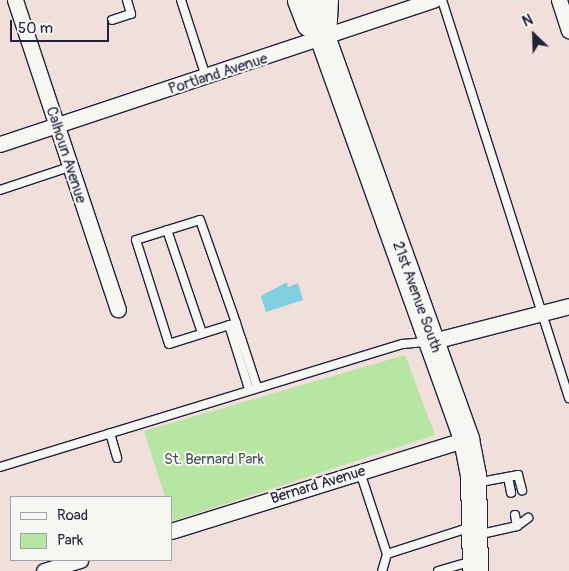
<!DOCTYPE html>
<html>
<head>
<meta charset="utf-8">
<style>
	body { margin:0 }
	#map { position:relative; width:569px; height:571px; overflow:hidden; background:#f0dfda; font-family:Pangolin,sans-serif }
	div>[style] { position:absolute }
	.green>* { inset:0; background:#b6e5a4 }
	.water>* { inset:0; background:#82cee1 }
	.roads { filter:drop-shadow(1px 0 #22223b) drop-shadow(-1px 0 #22223b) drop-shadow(0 1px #22223b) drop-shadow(0 -1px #22223b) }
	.service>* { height:8px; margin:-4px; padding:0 4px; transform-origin:4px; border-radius:4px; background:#f6f6f2 }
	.minor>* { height:15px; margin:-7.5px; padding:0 7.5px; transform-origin:7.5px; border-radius:7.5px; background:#f6f6f2 }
	.primary>* { height:25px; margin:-12.5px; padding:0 12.5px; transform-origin:12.5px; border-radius:12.5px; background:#f6f6f2 }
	span { translate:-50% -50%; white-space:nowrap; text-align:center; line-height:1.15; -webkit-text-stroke:4px #f6f6f2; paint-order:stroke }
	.street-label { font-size:15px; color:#22223b }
	.park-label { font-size:15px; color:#475355 }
	.legend { position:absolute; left:10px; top:496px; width:162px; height:65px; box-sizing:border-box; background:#f6f6f2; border:1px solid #a1a1a9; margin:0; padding:6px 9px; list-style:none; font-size:15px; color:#22223b }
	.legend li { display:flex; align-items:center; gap:10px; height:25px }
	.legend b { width:25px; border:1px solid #a1a1a9 }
	.north { position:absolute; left:509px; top:10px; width:50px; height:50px; -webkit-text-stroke:4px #f6f6f2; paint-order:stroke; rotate:336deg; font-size:14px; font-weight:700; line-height:20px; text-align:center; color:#22223b }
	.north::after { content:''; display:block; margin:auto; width:18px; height:22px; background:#22223b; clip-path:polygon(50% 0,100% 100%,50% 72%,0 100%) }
	.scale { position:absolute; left:10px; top:20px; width:99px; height:22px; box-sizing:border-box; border:2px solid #22223b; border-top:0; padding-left:6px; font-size:15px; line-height:18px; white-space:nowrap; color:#22223b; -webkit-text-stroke:4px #f6f6f2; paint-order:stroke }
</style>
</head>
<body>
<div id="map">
	<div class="green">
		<i style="clip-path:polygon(405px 355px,435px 435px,173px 521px,171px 497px,165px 497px,144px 431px)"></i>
	</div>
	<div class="water">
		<i style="clip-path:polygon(287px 282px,288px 287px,298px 283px,303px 300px,266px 312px,261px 296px)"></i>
	</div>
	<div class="roads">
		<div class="service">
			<i style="left:181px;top:0;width:81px;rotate:72deg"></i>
			<i style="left:442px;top:0;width:418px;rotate:72.3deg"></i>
			<i style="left:112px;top:20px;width:20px;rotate:-18deg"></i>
			<i style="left:131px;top:14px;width:15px;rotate:-106deg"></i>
			<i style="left:0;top:190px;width:73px;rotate:-18.4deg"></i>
			<i style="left:167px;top:230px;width:109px;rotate:71.2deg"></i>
			<i style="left:236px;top:323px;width:70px;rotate:162.6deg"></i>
			<i style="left:169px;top:344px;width:109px;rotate:-107.6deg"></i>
			<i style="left:136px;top:240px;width:67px;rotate:-17.4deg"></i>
			<i style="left:200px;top:220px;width:109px;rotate:70.7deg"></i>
			<i style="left:236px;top:323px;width:16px;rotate:72deg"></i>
			<i style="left:241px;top:338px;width:52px;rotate:71.9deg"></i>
			<i style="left:229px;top:325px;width:67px;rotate:72.6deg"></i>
			<i style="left:110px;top:433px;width:26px;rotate:74deg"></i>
			<i style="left:0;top:467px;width:421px;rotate:-17deg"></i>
			<i style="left:403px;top:344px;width:25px;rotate:-5deg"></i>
			<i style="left:360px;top:472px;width:86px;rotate:71.8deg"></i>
			<i style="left:387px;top:554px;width:18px;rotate:106deg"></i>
			<i style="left:508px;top:477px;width:16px;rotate:79deg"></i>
			<i style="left:475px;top:483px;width:44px;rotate:-10.5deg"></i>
			<i style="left:518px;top:475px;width:16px;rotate:75deg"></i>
			<i style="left:515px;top:515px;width:11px;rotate:80deg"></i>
			<i style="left:477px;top:535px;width:41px;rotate:-12.7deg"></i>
			<i style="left:517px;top:526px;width:14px;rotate:-36deg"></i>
			<i style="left:387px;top:554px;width:88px;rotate:-17.8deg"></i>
			<i style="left:438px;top:571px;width:33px;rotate:-16deg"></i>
		</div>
		<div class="minor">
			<i style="left:15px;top:0;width:326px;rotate:71.6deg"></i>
			<i style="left:559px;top:0;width:32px;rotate:72deg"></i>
			<i style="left:0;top:144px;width:457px;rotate:-18.4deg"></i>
			<i style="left:433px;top:341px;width:140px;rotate:-14.4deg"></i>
			<i style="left:171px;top:531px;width:309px;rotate:-17.3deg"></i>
			<i style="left:44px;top:571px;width:38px;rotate:-17deg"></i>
		</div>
		<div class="primary">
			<i style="left:300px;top:0;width:25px;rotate:69deg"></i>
			<i style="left:309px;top:23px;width:14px;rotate:30deg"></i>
			<i style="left:325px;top:0;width:39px;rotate:93deg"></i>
			<i style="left:323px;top:39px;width:425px;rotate:70.3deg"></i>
			<i style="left:466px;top:439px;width:37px;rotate:79deg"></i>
			<i style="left:473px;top:475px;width:96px;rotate:88.8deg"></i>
		</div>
	</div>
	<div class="street-label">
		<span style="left:218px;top:74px;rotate:-18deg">Portland Avenue</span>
		<span style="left:66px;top:155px;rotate:72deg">Calhoun Avenue</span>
		<span style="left:417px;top:297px;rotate:70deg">21st Avenue South</span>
		<span style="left:318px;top:485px;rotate:-17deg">Bernard Avenue</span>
	</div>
	<div class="park-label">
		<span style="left:214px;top:460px">St. Bernard Park</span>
	</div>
	<ul class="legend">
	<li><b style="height:6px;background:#f6f6f2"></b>Road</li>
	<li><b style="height:14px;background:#b6e5a4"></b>Park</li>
	</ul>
	<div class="north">N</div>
	<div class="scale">50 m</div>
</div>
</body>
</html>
